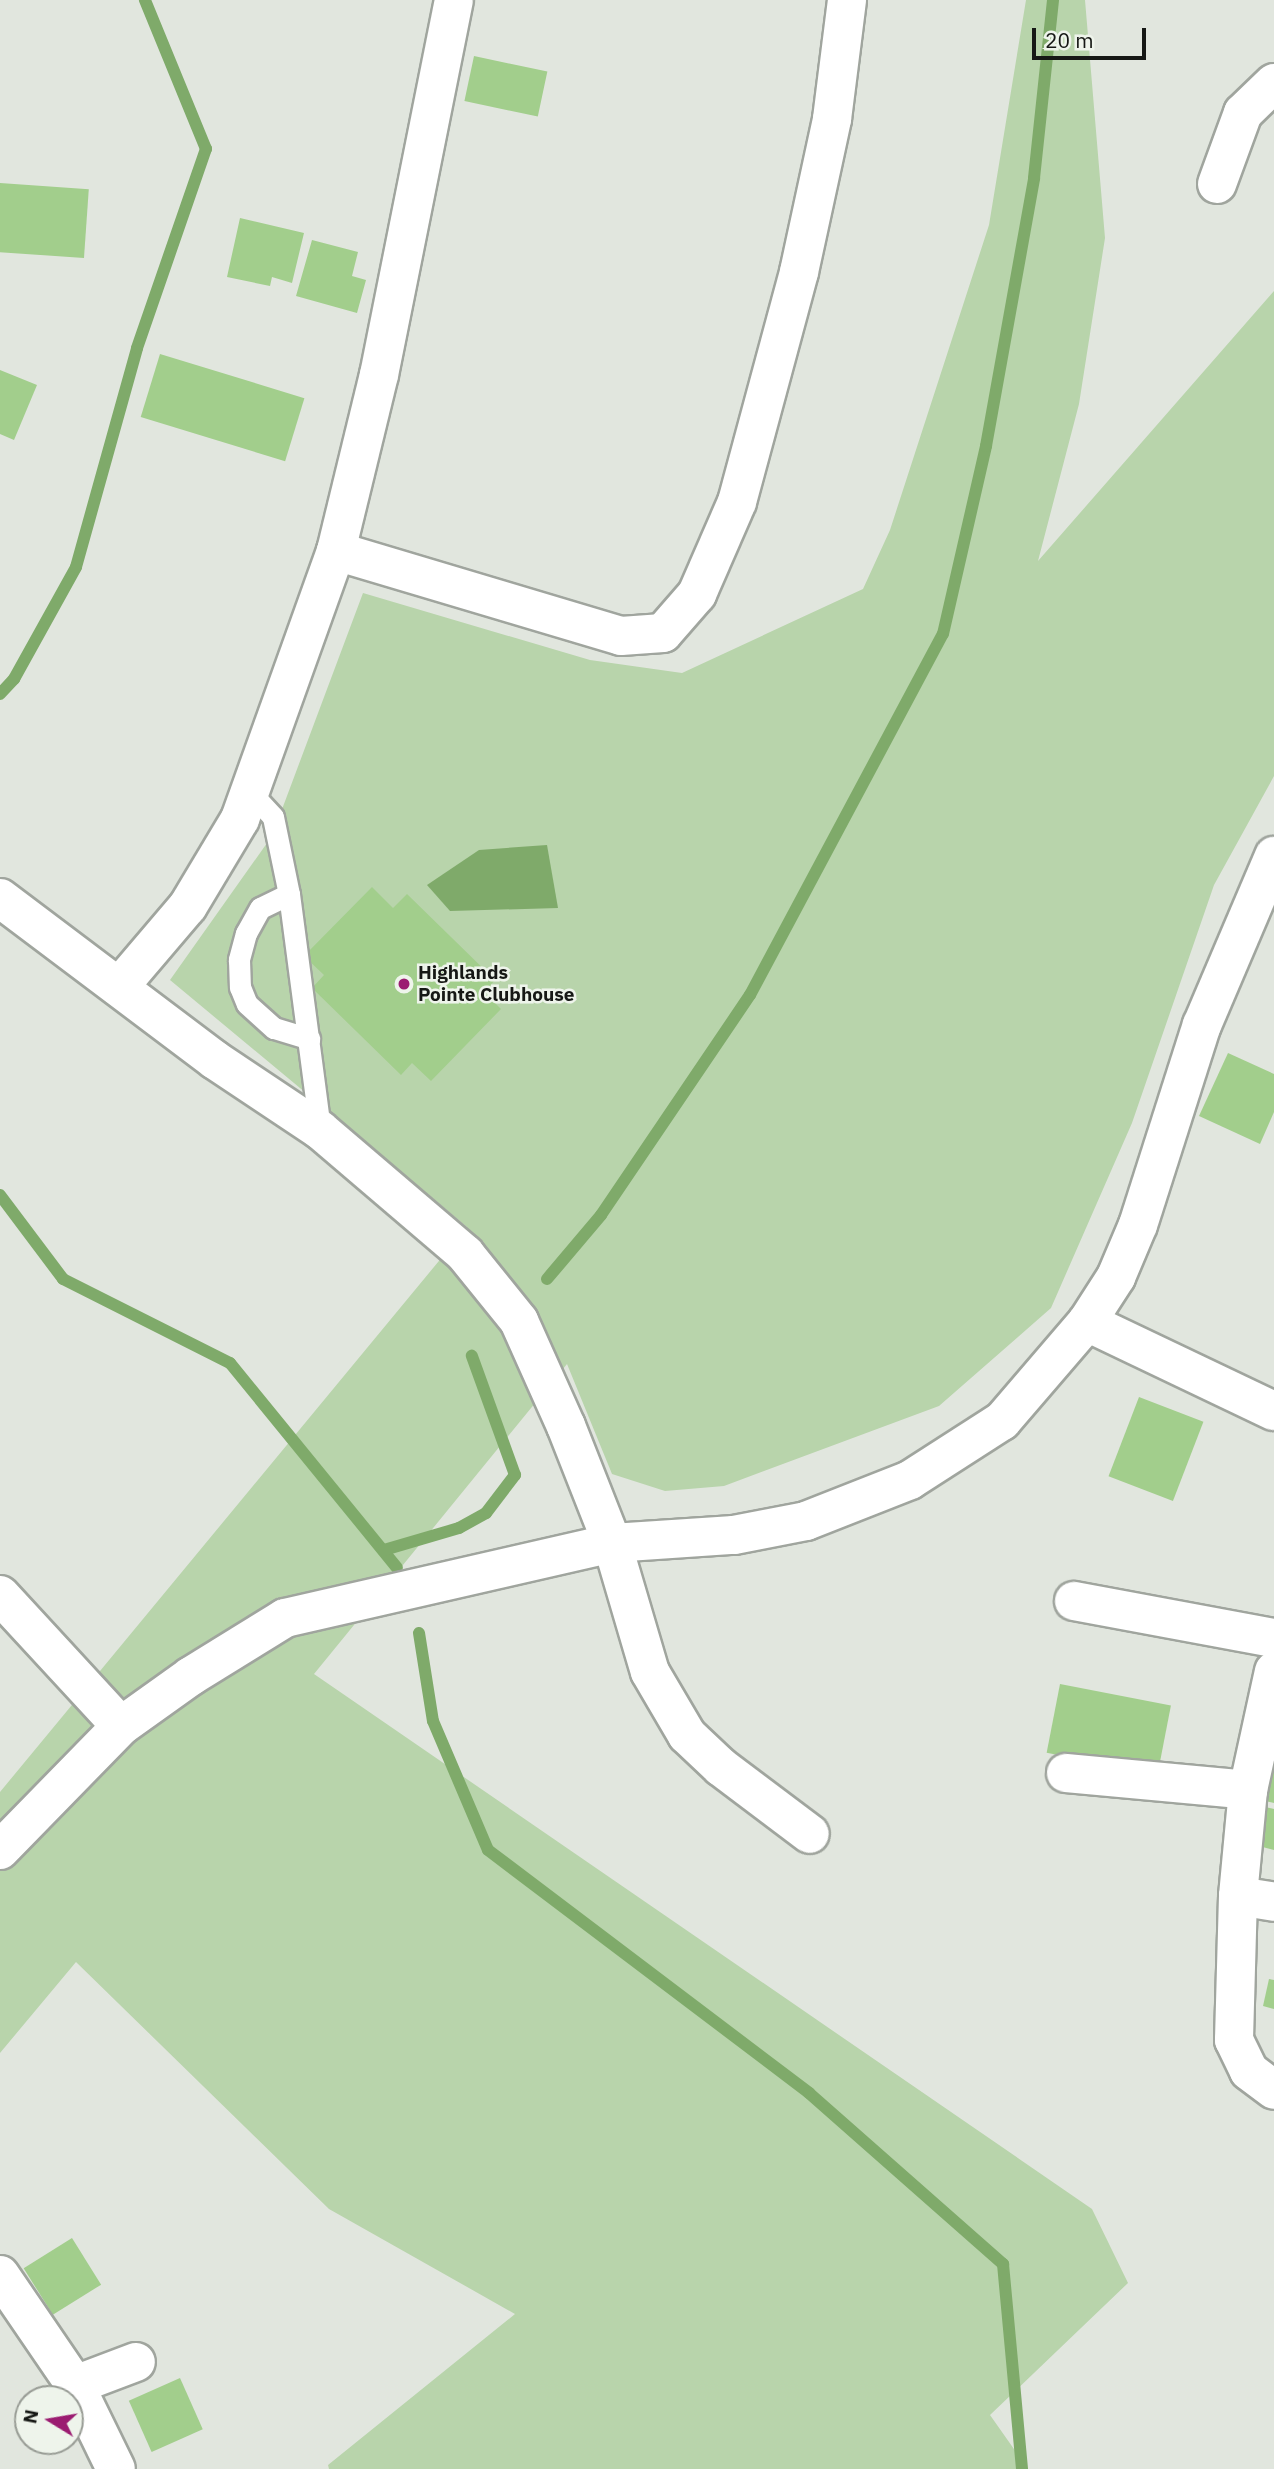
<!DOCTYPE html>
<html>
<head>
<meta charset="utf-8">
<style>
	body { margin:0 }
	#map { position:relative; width:1274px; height:2469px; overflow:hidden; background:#e1e6de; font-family:"IBM Plex Sans",sans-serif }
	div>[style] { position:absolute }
	.green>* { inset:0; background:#b8d4ab }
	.water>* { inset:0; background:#7faa6a }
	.stream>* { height:12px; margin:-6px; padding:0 6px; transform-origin:6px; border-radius:6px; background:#7faa6a }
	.building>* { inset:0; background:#a2ce8c; transform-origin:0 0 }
	.roads { filter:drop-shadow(2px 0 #a0a59e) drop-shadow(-2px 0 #a0a59e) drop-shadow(0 2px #a0a59e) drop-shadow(0 -2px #a0a59e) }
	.service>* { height:21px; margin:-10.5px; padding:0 10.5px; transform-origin:10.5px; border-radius:10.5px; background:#fff }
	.minor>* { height:38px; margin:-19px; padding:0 19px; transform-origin:19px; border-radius:19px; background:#fff }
	.dots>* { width:19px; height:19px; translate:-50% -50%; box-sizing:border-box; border:4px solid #eef4eb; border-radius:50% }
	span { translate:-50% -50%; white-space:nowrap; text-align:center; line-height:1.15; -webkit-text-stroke:5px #eef4eb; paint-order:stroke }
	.poi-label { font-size:19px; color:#161815; font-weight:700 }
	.left { translate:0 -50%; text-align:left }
	.north { position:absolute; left:14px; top:2385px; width:70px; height:70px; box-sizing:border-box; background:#eef4eb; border:2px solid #989c95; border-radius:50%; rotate:281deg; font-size:19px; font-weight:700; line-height:28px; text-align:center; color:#161815 }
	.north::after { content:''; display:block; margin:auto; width:24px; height:32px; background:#9b1c71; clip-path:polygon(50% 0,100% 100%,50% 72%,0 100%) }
	.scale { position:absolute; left:1032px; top:28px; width:114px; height:32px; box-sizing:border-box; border:4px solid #161815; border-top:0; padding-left:9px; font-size:21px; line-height:24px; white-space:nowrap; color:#161815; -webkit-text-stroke:5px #eef4eb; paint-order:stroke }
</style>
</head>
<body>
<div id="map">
	<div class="green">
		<i style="clip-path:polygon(1026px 0,1085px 0,1105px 238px,1079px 404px,1038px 561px,1274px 291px,1274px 776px,1214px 885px,1132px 1123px,1051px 1308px,939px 1406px,724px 1486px,665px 1491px,612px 1474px,567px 1364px,314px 1674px,1092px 2209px,1128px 2283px,990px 2415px,1028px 2469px,329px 2469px,328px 2465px,515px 2314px,329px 2209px,76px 1962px,0 2053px,0 1792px,467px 1227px,170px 980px,272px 836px,363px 593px,590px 660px,682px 673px,863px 589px,890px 530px,989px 225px)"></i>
	</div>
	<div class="water">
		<i style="clip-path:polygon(547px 845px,558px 908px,450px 911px,427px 885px,479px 850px)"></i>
	</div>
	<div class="stream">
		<i style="left:0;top:694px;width:21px;rotate:-47deg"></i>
		<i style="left:14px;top:679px;width:128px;rotate:-61deg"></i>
		<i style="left:76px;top:567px;width:227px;rotate:-74.4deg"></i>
		<i style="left:137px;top:348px;width:211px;rotate:-70.9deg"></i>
		<i style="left:206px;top:149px;width:161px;rotate:-112.3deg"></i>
		<i style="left:0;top:1195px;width:105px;rotate:53.1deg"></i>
		<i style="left:63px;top:1279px;width:187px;rotate:26.7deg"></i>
		<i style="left:230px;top:1363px;width:264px;rotate:50.8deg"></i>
		<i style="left:547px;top:1279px;width:84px;rotate:-49.8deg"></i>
		<i style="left:601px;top:1215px;width:266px;rotate:-55.9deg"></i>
		<i style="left:750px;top:995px;width:409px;rotate:-61.9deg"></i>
		<i style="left:943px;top:634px;width:193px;rotate:-77.1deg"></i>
		<i style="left:986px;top:446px;width:272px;rotate:-79.8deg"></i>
		<i style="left:1034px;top:178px;width:179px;rotate:-83.9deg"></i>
		<i style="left:384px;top:1550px;width:78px;rotate:-16.3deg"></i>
		<i style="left:459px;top:1528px;width:31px;rotate:-29deg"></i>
		<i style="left:486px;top:1513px;width:48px;rotate:-52.7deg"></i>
		<i style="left:515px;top:1475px;width:127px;rotate:-109.9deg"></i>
		<i style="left:419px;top:1633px;width:89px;rotate:81deg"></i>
		<i style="left:433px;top:1721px;width:140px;rotate:66.9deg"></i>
		<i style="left:488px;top:1850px;width:403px;rotate:37.1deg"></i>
		<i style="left:809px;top:2093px;width:259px;rotate:41.4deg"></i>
		<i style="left:1003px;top:2264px;width:206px;rotate:84.7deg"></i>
	</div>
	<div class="building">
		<i style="left:474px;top:56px;width:75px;height:46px;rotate:12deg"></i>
		<i style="left:0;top:183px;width:89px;height:69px;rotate:4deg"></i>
		<i style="clip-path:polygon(240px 218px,304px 233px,292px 283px,272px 277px,270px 286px,227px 277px)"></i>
		<i style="clip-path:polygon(312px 240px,358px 252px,352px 276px,366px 280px,357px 313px,296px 296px)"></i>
		<i style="left:160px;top:354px;width:151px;height:66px;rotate:17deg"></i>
		<i style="clip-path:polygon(0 370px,37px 385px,14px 440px,0 434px)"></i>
		<i style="clip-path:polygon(372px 887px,393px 908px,407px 894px,495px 980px,484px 992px,501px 1009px,431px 1081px,412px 1063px,401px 1075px,312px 988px,324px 975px,304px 956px)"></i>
		<i style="clip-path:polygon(1228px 1053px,1274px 1074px,1274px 1112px,1260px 1144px,1199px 1116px)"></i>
		<i style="left:1139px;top:1397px;width:69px;height:85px;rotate:21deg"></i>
		<i style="left:1060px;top:1684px;width:113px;height:70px;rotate:11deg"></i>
		<i style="clip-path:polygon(1273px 1771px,1274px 1772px,1274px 1803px,1265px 1801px)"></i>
		<i style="clip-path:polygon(1265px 1807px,1274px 1809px,1274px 1850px,1255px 1845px)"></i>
		<i style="clip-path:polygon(1269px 1979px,1274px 1980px,1274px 2009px,1263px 2006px)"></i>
		<i style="left:72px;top:2238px;width:55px;height:57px;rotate:58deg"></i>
		<i style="left:180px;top:2378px;width:56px;height:56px;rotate:66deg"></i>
	</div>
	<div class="roads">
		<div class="service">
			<i style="left:249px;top:791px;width:35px;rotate:47deg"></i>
			<i style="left:273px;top:817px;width:79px;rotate:78.3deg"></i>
			<i style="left:289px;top:894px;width:238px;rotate:82.5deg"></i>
			<i style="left:289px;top:894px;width:32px;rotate:154deg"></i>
			<i style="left:260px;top:908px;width:29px;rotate:119deg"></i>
			<i style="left:246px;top:933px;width:28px;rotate:105deg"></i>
			<i style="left:239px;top:960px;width:27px;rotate:88deg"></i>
			<i style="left:240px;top:987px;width:18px;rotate:68deg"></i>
			<i style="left:247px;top:1004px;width:36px;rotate:42deg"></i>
			<i style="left:274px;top:1028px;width:37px;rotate:17deg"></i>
		</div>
		<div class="minor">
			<i style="left:1217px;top:184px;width:76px;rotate:-69.9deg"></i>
			<i style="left:1243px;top:113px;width:43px;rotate:-44.1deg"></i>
			<i style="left:336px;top:551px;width:297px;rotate:16.6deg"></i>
			<i style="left:621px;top:636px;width:42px;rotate:-4.1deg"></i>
			<i style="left:663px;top:633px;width:52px;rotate:-48.9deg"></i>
			<i style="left:697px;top:594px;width:100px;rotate:-66.5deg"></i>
			<i style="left:737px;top:502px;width:238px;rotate:-74.9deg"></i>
			<i style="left:799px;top:272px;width:157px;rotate:-77.8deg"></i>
			<i style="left:832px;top:119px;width:120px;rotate:-82.8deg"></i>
			<i style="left:0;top:898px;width:269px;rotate:37deg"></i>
			<i style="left:215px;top:1060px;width:126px;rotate:33.7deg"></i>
			<i style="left:320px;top:1130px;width:191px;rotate:40.5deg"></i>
			<i style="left:465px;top:1254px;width:86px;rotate:51.1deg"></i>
			<i style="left:519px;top:1321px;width:115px;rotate:65.9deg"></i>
			<i style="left:566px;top:1426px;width:126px;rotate:68.5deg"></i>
			<i style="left:612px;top:1543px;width:134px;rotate:73.6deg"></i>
			<i style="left:650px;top:1672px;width:73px;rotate:59.6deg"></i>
			<i style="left:687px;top:1735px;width:47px;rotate:43.3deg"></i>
			<i style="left:721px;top:1767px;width:111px;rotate:37deg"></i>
			<i style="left:119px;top:987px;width:106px;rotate:-49.6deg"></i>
			<i style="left:188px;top:906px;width:101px;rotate:-59.1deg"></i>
			<i style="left:240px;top:819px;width:285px;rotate:-70.3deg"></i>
			<i style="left:336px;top:551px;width:181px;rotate:-76.3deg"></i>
			<i style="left:379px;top:375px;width:382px;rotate:-78.7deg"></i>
			<i style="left:1087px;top:1322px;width:207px;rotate:25.5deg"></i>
			<i style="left:0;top:1595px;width:178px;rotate:47.3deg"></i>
			<i style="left:1074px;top:1601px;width:203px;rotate:10.5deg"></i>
			<i style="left:1274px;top:1671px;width:122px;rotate:102.3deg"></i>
			<i style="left:1248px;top:1790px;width:106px;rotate:95.4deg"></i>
			<i style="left:1238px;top:1896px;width:144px;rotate:91.6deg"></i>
			<i style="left:1234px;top:2040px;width:34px;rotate:64deg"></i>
			<i style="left:1249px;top:2071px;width:31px;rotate:37deg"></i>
			<i style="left:1066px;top:1773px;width:183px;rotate:5.3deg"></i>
			<i style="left:0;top:1850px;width:173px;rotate:-45.7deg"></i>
			<i style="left:121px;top:1726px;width:86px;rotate:-35.5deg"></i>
			<i style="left:191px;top:1676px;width:110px;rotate:-31.7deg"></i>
			<i style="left:285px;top:1618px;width:335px;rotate:-12.9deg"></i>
			<i style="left:612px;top:1543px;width:122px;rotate:-3.8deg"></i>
			<i style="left:734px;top:1535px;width:73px;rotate:-11deg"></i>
			<i style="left:806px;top:1521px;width:112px;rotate:-21.5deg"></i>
			<i style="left:910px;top:1480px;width:109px;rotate:-32.7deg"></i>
			<i style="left:1002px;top:1421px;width:130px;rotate:-49.4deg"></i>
			<i style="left:1087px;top:1322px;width:54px;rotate:-57.2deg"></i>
			<i style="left:1116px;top:1277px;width:56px;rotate:-67.1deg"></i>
			<i style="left:1138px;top:1225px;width:210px;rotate:-72.3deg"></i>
			<i style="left:1202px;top:1025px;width:184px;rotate:-66.9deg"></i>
			<i style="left:1238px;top:1896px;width:36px;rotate:9deg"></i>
			<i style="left:0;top:2275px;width:133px;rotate:55.7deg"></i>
			<i style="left:75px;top:2385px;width:93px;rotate:64deg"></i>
			<i style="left:75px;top:2385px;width:65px;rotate:-20.7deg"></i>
		</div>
	</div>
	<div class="dots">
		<i style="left:404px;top:984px;background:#9b1c71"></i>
	</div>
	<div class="poi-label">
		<span class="left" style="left:418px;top:984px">Highlands<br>Pointe Clubhouse</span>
	</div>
	<div class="north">N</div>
	<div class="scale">20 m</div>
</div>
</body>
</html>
